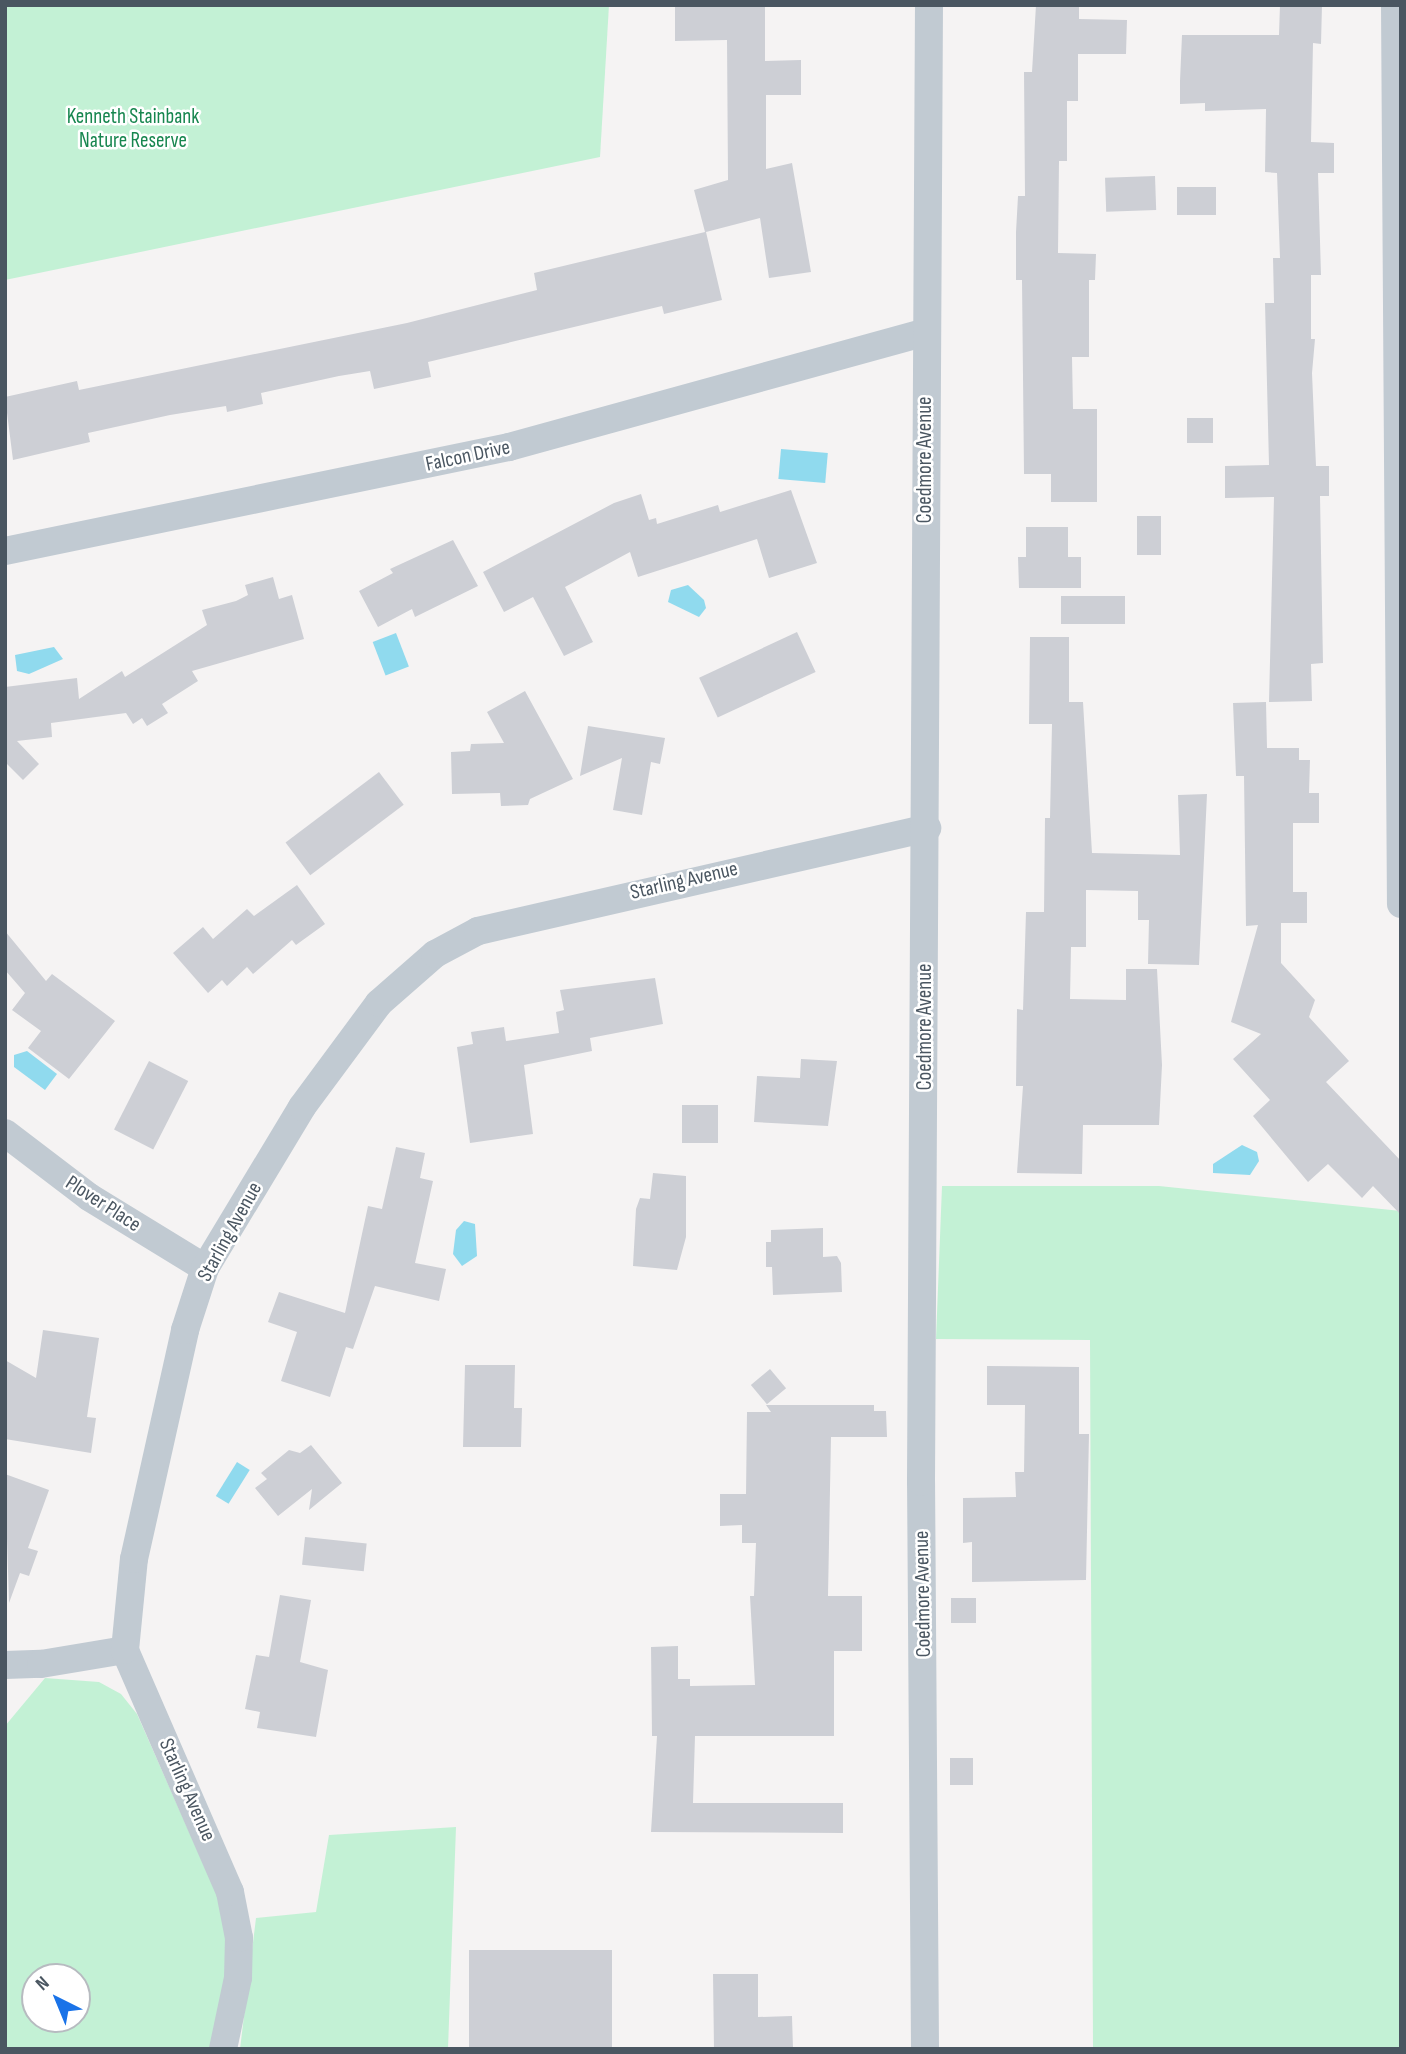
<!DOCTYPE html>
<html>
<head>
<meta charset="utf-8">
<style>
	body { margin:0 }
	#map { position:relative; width:1406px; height:2054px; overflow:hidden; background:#f5f3f3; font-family:"Sofia Sans Condensed",sans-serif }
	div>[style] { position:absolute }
	.green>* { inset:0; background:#c3f1d5 }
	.water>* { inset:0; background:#90daee; transform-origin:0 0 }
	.building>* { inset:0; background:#cdcfd5; transform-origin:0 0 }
	.minor>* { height:28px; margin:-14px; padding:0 14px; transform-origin:14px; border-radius:14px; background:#c1cad2 }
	span { translate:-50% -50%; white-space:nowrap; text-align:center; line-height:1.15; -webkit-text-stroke:5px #fff; paint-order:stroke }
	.park-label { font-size:21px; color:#17864f }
	.street-label { font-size:21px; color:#4a5661 }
	.frame { position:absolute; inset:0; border:7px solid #4a5661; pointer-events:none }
	.north { position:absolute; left:21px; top:1963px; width:70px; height:70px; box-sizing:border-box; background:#fff; border:2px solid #b7bbc0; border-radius:50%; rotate:317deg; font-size:19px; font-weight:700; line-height:28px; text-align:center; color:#4a5661 }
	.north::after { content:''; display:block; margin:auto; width:24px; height:32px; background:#1a73e8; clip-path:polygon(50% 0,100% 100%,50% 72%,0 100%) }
</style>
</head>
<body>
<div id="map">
	<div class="green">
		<i style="clip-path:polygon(5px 5px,609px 5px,600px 157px,5px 280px)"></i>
		<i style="clip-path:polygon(942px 1186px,1159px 1186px,1401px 1211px,1401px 2049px,1093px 2049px,1090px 1340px,936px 1339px)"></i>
		<i style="clip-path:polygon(evenodd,45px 1678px,99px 1682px,121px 1694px,137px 1714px,217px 1895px,226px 1931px,227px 1967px,214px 2049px,5px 2049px,5px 1726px,45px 1678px,35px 1977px,77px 1977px,77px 2019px,35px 2019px,35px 1977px)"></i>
		<i style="clip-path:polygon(456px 1827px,448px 2049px,240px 2049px,256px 1918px,316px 1912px,329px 1835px)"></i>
	</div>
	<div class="water">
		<i style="left:781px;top:449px;width:47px;height:30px;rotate:5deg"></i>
		<i style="clip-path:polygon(688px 585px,704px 600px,706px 608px,699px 617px,668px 602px,671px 590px)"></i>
		<i style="left:396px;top:633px;width:36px;height:25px;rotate:69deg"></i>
		<i style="clip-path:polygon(54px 647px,63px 659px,29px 674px,17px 671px,15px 655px)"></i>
		<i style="clip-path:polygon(27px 1051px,57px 1074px,45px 1090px,14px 1067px,14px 1055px)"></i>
		<i style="clip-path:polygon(1242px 1145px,1257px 1152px,1259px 1161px,1250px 1175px,1213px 1173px,1213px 1164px)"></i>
		<i style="clip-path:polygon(464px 1221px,475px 1224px,477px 1256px,462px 1266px,453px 1254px,456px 1230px)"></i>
		<i style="left:237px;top:1462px;width:15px;height:40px;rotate:32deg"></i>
	</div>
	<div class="building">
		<i style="clip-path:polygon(675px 5px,765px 5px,765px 61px,801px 60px,801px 95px,766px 95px,766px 169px,792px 163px,811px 272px,769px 278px,760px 218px,706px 232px,722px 300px,664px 314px,662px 306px,428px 362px,431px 377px,374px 389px,370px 371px,339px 376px,261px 393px,263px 404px,227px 412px,226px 406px,170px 415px,88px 433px,90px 442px,13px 460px,5px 397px,77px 381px,79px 390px,407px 323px,537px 290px,534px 273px,705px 232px,694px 190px,728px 180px,727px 40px,675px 41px)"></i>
		<i style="clip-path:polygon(1036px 5px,1079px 5px,1079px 19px,1127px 20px,1126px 54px,1078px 54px,1078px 101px,1067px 101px,1067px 161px,1059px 161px,1058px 253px,1096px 254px,1095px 280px,1089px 280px,1089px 357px,1072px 357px,1073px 409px,1097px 409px,1097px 502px,1051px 502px,1051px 474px,1024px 474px,1022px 280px,1016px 280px,1016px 232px,1018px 196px,1025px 196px,1024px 72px,1032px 72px)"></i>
		<i style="clip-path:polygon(1280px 5px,1322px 5px,1321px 44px,1313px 43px,1311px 142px,1334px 143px,1334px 173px,1318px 173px,1321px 275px,1311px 275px,1311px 339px,1315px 339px,1312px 373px,1316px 466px,1329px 466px,1329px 496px,1320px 496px,1323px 663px,1311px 664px,1312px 701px,1269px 702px,1274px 497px,1225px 498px,1225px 466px,1269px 465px,1265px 303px,1274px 303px,1273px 258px,1280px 258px,1277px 173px,1265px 172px,1266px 109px,1205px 111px,1205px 103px,1180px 104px,1180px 81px,1182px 35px,1279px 35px)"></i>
		<i style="left:1155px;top:176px;width:34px;height:50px;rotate:88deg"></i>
		<i style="left:1216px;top:187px;width:28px;height:39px;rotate:90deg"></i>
		<i style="left:1187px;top:418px;width:26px;height:25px"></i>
		<i style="clip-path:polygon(791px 490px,817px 563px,769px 578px,757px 539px,638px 577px,630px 552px,565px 587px,593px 642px,564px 656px,533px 597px,504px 612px,483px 572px,614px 503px,641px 494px,649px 520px,656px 518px,657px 524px,718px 505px,720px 512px)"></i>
		<i style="left:1137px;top:516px;width:24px;height:39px"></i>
		<i style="clip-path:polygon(1026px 527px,1068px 527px,1068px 557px,1081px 557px,1081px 588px,1019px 588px,1018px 557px,1026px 557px)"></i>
		<i style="clip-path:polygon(453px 540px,478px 586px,415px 617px,412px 609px,378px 627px,359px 591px,393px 573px,390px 569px)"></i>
		<i style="clip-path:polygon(273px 577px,279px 599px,292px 595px,304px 639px,192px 671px,198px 681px,162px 704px,168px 713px,147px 726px,142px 718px,133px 724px,126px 713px,51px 723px,52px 737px,17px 741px,39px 764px,23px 780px,5px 762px,5px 687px,77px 678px,79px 699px,122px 671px,125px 677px,207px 625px,202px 610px,236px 601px,248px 595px,245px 585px)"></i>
		<i style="left:1061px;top:596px;width:64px;height:28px"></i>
		<i style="left:797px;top:632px;width:44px;height:108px;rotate:65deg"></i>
		<i style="clip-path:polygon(1030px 637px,1069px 637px,1069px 702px,1083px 702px,1092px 853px,1180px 855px,1178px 795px,1207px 794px,1199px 965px,1148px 964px,1149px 920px,1138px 920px,1138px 891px,1086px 890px,1086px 947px,1071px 947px,1070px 999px,1126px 1000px,1126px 969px,1157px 969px,1162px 1065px,1159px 1125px,1083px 1125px,1082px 1174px,1017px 1173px,1023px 1086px,1016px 1086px,1017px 1009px,1023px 1010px,1026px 912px,1044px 912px,1045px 818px,1050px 818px,1052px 724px,1029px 724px)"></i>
		<i style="clip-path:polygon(525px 691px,573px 779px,530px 799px,528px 805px,501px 806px,500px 793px,452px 794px,451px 752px,470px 751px,471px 744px,504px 743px,487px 712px)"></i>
		<i style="clip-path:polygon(1266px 702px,1267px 748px,1299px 748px,1299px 760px,1310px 760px,1309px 793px,1319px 793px,1319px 823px,1293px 823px,1293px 892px,1307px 892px,1307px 923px,1281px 923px,1281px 963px,1315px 1000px,1309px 1017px,1349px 1061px,1326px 1082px,1401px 1161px,1401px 1215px,1373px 1186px,1362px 1198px,1328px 1164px,1308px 1182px,1253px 1116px,1270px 1100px,1233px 1059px,1261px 1034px,1231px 1022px,1258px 925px,1246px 926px,1244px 776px,1236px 776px,1233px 703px)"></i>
		<i style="clip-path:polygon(588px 726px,665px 738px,660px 764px,651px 762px,642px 815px,613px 810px,622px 758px,580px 776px)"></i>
		<i style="left:379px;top:772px;width:41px;height:117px;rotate:53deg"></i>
		<i style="clip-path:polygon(297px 885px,325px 924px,296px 945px,292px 940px,253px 974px,247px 967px,227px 986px,222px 980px,208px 993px,173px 953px,203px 927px,213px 939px,247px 909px,254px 916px)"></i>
		<i style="clip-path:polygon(5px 931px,46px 981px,52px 974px,115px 1021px,69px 1079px,28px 1048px,41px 1031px,12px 1010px,25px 993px,5px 970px)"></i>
		<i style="clip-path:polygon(655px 978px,663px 1024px,590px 1038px,592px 1051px,524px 1065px,533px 1134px,470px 1143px,457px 1047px,473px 1044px,471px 1032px,504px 1027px,506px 1041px,559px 1033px,556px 1012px,564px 1010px,560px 990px)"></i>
		<i style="clip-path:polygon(801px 1059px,837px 1061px,828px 1126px,754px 1122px,757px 1076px,800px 1078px)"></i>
		<i style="left:149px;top:1061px;width:44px;height:77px;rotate:27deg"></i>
		<i style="left:682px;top:1105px;width:36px;height:38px"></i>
		<i style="clip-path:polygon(396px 1147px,425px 1153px,420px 1178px,433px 1181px,415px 1263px,446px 1269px,439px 1301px,375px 1286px,353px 1349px,346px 1347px,330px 1397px,281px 1381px,297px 1332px,268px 1322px,279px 1292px,345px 1313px,368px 1206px,382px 1209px)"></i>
		<i style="clip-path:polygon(653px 1173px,686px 1176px,686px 1237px,677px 1270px,633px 1266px,636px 1209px,640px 1198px,650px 1199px)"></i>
		<i style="clip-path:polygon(823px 1228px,823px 1257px,837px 1256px,841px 1263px,842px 1292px,773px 1295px,772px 1267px,766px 1267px,766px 1242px,771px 1242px,771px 1230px)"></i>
		<i style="clip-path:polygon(43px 1330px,99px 1338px,87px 1417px,96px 1418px,91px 1453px,5px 1439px,5px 1360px,36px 1378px)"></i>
		<i style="clip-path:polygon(465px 1365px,515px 1365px,514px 1408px,522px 1408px,521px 1447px,463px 1447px)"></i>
		<i style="clip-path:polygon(987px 1366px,1079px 1367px,1079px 1434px,1089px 1434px,1086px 1580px,972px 1582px,972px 1542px,963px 1543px,963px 1498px,1016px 1497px,1015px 1472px,1024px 1472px,1025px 1405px,987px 1405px)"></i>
		<i style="left:770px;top:1369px;width:25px;height:25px;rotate:50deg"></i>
		<i style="clip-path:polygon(766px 1405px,874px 1405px,874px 1411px,886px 1411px,887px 1437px,831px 1437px,828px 1596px,862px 1596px,862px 1651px,834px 1651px,834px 1736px,695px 1736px,693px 1803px,843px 1803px,843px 1833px,651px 1832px,657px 1736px,652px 1736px,651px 1647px,678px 1646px,678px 1679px,690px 1679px,690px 1686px,755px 1685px,750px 1596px,754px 1596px,756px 1543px,742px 1543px,742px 1525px,720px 1526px,720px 1494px,746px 1494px,747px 1412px,771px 1412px)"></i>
		<i style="clip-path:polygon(311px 1445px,342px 1483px,309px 1510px,312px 1489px,278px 1516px,255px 1488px,267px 1479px,261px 1473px,289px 1450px,300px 1453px)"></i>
		<i style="clip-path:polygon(5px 1474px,49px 1490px,28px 1548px,38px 1551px,29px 1576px,20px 1573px,9px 1603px)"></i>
		<i style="left:305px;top:1537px;width:62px;height:28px;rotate:6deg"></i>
		<i style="clip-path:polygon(280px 1595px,311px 1600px,300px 1662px,328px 1670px,316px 1737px,257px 1728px,260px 1712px,245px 1709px,256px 1655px,269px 1657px)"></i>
		<i style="left:951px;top:1598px;width:25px;height:25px"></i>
		<i style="left:950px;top:1758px;width:23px;height:27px"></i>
		<i style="left:469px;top:1950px;width:143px;height:99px"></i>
		<i style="clip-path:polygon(713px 1974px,758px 1974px,758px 2017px,792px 2016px,793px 2049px,714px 2049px)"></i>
	</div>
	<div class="minor">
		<i style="left:1395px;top:5px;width:899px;rotate:89.62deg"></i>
		<i style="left:5px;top:551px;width:515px;rotate:-11.66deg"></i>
		<i style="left:509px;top:447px;width:430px;rotate:-15.4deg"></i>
		<i style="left:5px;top:1133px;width:106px;rotate:37.3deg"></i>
		<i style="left:89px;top:1197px;width:136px;rotate:31.5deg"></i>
		<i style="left:5px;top:1665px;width:36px;rotate:-2deg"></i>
		<i style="left:41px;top:1664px;width:85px;rotate:-9.5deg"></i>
		<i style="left:223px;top:2049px;width:73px;rotate:-78.1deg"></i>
		<i style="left:238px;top:1978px;width:40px;rotate:-88.6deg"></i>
		<i style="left:239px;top:1938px;width:47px;rotate:-101.1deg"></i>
		<i style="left:230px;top:1892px;width:264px;rotate:-113.5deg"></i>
		<i style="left:125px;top:1650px;width:91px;rotate:-84.4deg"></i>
		<i style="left:134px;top:1559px;width:235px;rotate:-77.4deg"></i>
		<i style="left:185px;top:1330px;width:65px;rotate:-72.1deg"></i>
		<i style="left:205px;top:1268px;width:188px;rotate:-58.9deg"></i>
		<i style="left:302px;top:1107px;width:129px;rotate:-53.5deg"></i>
		<i style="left:379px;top:1003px;width:74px;rotate:-41.2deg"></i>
		<i style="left:435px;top:954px;width:49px;rotate:-28.1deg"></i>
		<i style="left:478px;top:931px;width:461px;rotate:-12.9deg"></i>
		<i style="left:925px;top:2049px;width:567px;rotate:-90.4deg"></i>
		<i style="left:921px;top:1482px;width:1477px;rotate:-89.69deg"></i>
	</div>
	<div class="park-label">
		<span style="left:133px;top:129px">Kenneth Stainbank<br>Nature Reserve</span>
	</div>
	<div class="street-label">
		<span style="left:468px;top:456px;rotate:-12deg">Falcon Drive</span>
		<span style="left:925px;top:460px;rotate:-90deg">Coedmore Avenue</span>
		<span style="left:684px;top:881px;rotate:-13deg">Starling Avenue</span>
		<span style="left:925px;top:1027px;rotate:-90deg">Coedmore Avenue</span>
		<span style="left:103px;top:1204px;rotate:33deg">Plover Place</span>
		<span style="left:230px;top:1232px;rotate:-61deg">Starling Avenue</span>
		<span style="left:923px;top:1594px;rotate:-91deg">Coedmore Avenue</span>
		<span style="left:187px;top:1790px;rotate:66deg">Starling Avenue</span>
	</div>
	<div class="frame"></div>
	<div class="north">N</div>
</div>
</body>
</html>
